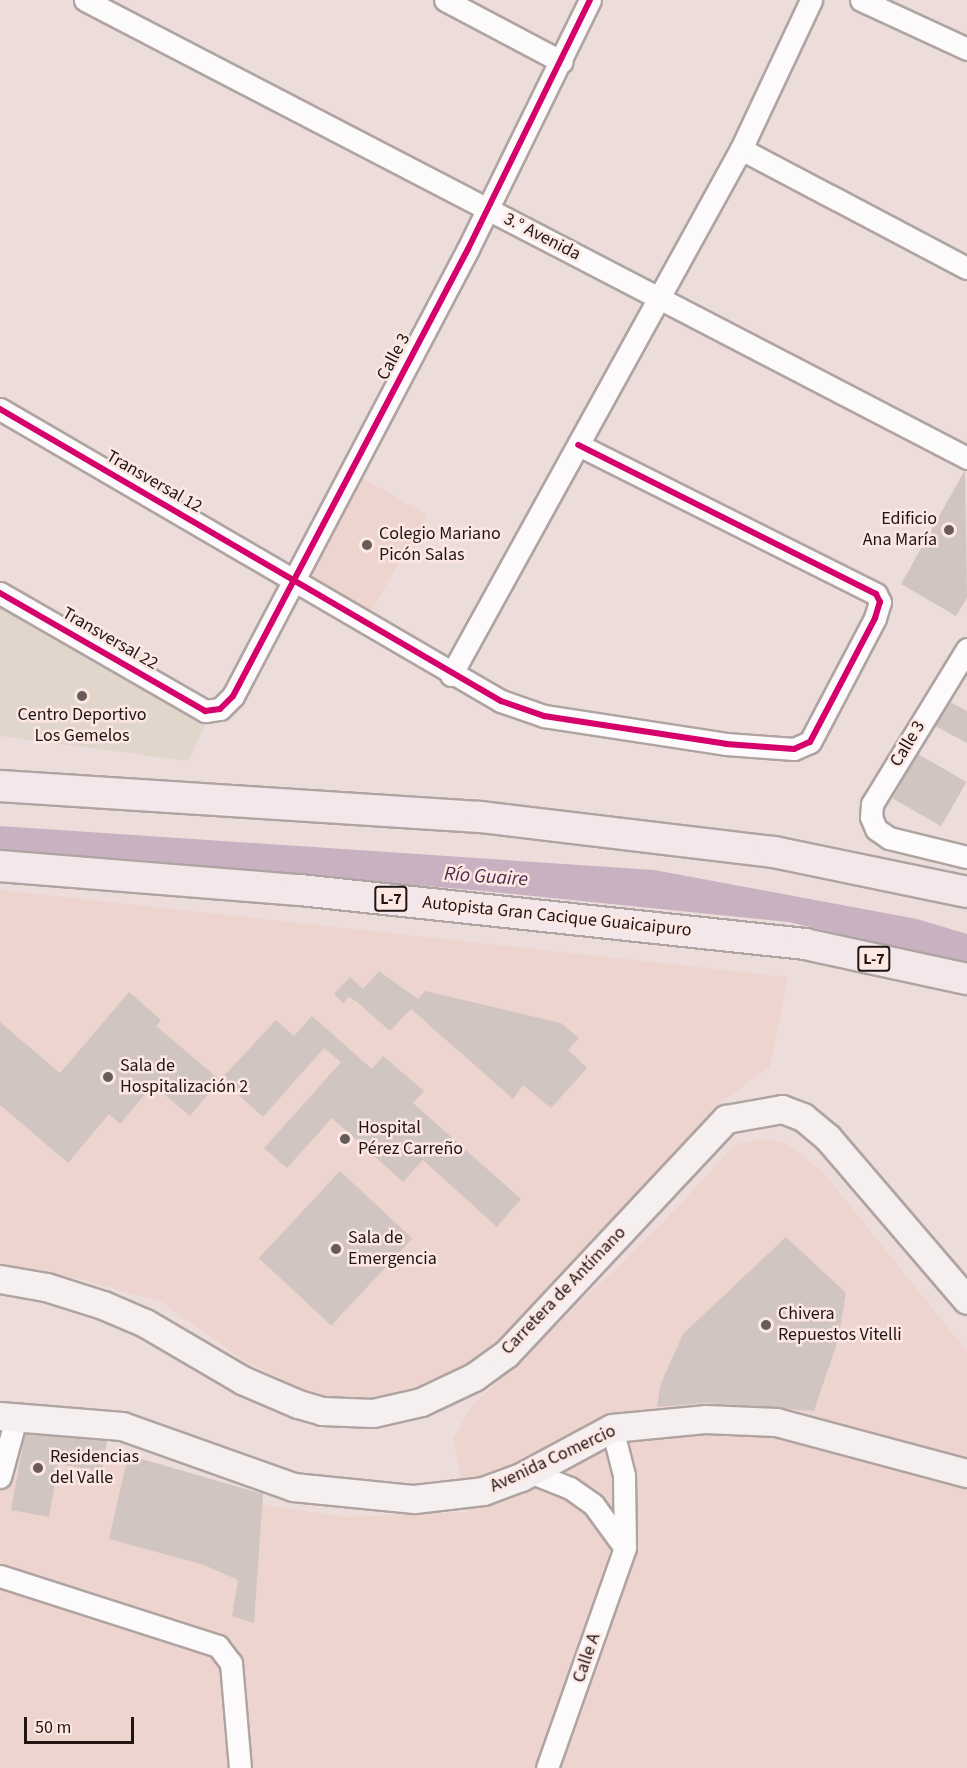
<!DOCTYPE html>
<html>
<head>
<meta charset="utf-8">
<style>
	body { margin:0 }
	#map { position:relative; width:967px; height:1768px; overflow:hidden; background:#ecdddb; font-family:"Source Sans 3",sans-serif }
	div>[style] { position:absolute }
	.built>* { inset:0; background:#eed4cf; transform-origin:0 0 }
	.green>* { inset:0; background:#e0d6cc }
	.water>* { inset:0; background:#c8b2c1 }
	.building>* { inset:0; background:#d1c5c1; transform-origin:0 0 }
	.roads { filter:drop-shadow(2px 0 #afa4a2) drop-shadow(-2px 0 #afa4a2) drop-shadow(0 2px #afa4a2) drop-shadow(0 -2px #afa4a2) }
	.minor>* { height:21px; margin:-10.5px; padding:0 10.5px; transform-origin:10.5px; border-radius:10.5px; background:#fcfafa }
	.major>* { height:27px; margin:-13.5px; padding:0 13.5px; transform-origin:13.5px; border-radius:13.5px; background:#f6eff0 }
	.highway>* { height:30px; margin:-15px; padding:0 15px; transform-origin:15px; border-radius:15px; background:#f3e7e9 }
	.cycleway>* { height:6px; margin:-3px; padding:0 3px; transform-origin:3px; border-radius:3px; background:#d6006c }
	.dots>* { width:16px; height:16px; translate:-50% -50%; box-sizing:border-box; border:3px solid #fde7e3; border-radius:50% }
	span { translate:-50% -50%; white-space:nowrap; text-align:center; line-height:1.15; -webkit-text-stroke:5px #fde7e3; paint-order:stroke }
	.shield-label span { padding:2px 4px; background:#fde7e3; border:2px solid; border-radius:4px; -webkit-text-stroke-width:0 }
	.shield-label { font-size:16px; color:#1f1614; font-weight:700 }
	.street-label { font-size:18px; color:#1f1614 }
	.poi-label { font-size:18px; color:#1f1614 }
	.right { translate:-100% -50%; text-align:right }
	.left { translate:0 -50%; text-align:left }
	.water-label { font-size:20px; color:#4f2c4f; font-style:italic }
	.scale { position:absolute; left:24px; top:1717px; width:110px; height:27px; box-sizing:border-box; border:3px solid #1f1614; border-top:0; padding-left:8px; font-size:18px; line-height:21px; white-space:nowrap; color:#1f1614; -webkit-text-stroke:4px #fde7e3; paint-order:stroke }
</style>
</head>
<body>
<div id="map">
	<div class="built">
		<i style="left:361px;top:477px;width:76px;height:112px;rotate:30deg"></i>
		<i style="clip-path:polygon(0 890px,788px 977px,770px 1067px,718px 1104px,662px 1173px,519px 1327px,479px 1358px,420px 1389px,380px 1400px,341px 1399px,302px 1389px,246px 1362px,160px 1301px,83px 1280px,0 1265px)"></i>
		<i style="clip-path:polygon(766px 1139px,786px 1143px,822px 1171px,967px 1351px,967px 1768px,0 1768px,0 1436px,31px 1434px,96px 1450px,186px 1485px,277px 1507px,347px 1517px,468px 1512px,453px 1438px,471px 1407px,662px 1224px,735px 1144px)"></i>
	</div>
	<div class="green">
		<i style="clip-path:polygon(0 598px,206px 722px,189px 761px,0 736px)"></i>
	</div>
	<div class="water">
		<i style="clip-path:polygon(0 826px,654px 870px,917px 919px,967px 934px,967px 964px,789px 922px,473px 890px,0 851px)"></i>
	</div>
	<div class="building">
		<i style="clip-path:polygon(965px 470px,967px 598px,956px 616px,901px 584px)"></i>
		<i style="clip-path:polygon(950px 702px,967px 711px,967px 743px,935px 726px)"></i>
		<i style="left:918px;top:754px;width:56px;height:51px;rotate:30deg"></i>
		<i style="clip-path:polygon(379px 971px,418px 999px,425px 991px,561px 1023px,579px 1038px,568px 1050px,587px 1068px,551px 1108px,523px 1085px,513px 1099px,411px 1009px,390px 1031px,357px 1002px,349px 997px,343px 1003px,334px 994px,350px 977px,363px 989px)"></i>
		<i style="clip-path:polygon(129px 992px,161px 1020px,156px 1026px,220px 1080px,190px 1116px,153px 1085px,120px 1124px,109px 1114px,68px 1163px,0 1105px,0 1022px,60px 1073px)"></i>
		<i style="clip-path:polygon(312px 1016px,372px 1069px,383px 1056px,424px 1091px,413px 1103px,521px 1199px,497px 1227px,423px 1160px,403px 1182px,332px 1118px,287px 1168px,264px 1148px,341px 1062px,324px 1048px,263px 1117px,221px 1079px,276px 1020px,294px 1036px)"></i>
		<i style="left:340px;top:1171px;width:99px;height:119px;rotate:43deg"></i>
		<i style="clip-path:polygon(786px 1237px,846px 1293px,838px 1340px,814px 1411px,706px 1403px,657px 1407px,661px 1383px,683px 1334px)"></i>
		<i style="clip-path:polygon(25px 1434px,107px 1441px,102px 1472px,58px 1464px,49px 1517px,11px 1510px)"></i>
		<i style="clip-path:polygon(128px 1455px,263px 1494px,254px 1623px,232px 1616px,238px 1580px,204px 1565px,109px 1539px)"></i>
	</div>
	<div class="roads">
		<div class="minor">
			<i style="left:85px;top:0;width:994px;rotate:27.44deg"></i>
			<i style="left:445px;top:0;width:132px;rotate:27.9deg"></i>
			<i style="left:861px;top:0;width:117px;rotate:24.8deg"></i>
			<i style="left:741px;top:149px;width:255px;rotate:27.8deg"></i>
			<i style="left:0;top:409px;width:580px;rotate:30.24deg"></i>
			<i style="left:501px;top:701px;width:46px;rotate:19.2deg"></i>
			<i style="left:544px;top:716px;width:184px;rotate:8.7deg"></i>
			<i style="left:726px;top:744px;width:68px;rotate:4.2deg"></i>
			<i style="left:794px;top:749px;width:17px;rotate:-24deg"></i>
			<i style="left:810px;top:742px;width:140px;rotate:-62.3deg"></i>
			<i style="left:875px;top:618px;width:17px;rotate:-73deg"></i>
			<i style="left:880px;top:602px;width:9px;rotate:-117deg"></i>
			<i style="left:876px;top:594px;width:333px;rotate:-153.4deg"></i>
			<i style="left:0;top:593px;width:237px;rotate:29.9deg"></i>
			<i style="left:205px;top:711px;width:15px;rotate:-8deg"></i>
			<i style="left:220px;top:709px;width:18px;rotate:-45deg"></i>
			<i style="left:233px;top:696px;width:505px;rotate:-62.27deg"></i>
			<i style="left:468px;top:249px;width:277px;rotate:-63.9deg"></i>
			<i style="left:967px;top:649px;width:182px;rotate:121.5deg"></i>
			<i style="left:872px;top:804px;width:13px;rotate:94deg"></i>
			<i style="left:871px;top:817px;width:13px;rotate:67deg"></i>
			<i style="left:876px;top:829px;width:16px;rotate:35deg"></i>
			<i style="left:889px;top:838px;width:80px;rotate:13.7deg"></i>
			<i style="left:451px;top:675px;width:601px;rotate:-61.13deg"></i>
			<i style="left:741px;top:149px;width:165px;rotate:-64.8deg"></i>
			<i style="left:530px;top:1472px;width:43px;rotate:21.8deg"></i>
			<i style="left:570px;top:1488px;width:28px;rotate:35deg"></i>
			<i style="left:593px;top:1504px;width:54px;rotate:54deg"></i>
			<i style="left:0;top:1477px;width:61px;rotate:-74.8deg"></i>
			<i style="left:0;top:1576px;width:229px;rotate:17.8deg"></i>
			<i style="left:218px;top:1646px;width:21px;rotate:53deg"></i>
			<i style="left:231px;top:1663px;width:105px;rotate:85.1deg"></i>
			<i style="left:547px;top:1768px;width:233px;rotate:-70.5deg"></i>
			<i style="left:625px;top:1548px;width:73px;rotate:-90.8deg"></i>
			<i style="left:624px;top:1475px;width:49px;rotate:-104.3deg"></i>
		</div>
		<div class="major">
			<i style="left:0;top:1279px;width:47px;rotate:9.9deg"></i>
			<i style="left:46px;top:1287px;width:60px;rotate:17.5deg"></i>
			<i style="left:103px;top:1305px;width:46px;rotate:23.2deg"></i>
			<i style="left:145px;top:1323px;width:113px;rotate:30.4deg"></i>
			<i style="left:242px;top:1380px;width:61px;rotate:23.2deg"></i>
			<i style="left:298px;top:1404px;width:25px;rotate:16deg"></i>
			<i style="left:322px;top:1411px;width:51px;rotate:2.2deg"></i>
			<i style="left:373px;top:1413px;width:49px;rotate:-12.9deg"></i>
			<i style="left:421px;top:1402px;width:59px;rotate:-25.3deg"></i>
			<i style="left:474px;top:1377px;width:39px;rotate:-36deg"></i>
			<i style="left:506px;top:1354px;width:322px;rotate:-46.9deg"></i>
			<i style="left:726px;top:1119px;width:57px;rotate:-10.1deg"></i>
			<i style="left:782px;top:1109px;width:22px;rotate:21deg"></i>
			<i style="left:803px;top:1117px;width:33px;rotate:40deg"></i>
			<i style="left:828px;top:1138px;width:213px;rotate:49.4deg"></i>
			<i style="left:0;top:1416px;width:122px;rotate:4.7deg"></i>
			<i style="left:122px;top:1426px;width:182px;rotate:19.6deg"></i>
			<i style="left:293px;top:1487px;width:122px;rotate:5.7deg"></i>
			<i style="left:414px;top:1499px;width:69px;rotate:-6.6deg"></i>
			<i style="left:483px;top:1491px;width:40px;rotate:-20.2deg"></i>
			<i style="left:521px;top:1477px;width:103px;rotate:-28.3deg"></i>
			<i style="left:612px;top:1428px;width:93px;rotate:-5.5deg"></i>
			<i style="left:705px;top:1419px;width:71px;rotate:2.4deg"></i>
			<i style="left:776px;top:1422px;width:198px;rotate:15deg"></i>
		</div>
		<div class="highway">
			<i style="left:0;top:786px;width:481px;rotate:3.7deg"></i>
			<i style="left:480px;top:817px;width:296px;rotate:6.8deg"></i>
			<i style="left:774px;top:852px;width:197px;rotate:11.7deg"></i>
			<i style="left:0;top:866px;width:301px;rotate:4.6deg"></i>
			<i style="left:300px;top:890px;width:508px;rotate:6.1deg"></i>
			<i style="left:805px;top:944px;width:166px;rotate:12.2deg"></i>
		</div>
	</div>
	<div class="cycleway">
		<i style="left:0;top:409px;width:580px;rotate:30.24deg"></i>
		<i style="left:501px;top:701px;width:46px;rotate:19.2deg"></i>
		<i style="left:544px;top:716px;width:184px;rotate:8.7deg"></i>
		<i style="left:726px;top:744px;width:68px;rotate:4.2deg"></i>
		<i style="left:794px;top:749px;width:17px;rotate:-24deg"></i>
		<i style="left:810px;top:742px;width:140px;rotate:-62.3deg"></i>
		<i style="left:875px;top:618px;width:17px;rotate:-73deg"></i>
		<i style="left:880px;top:602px;width:9px;rotate:-117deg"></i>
		<i style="left:876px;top:594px;width:333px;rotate:-153.4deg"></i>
		<i style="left:0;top:593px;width:237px;rotate:29.9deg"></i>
		<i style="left:205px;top:711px;width:15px;rotate:-8deg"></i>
		<i style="left:220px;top:709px;width:18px;rotate:-45deg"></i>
		<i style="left:233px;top:696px;width:505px;rotate:-62.27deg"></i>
		<i style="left:468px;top:249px;width:277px;rotate:-63.9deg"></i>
	</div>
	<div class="dots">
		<i style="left:949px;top:530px;background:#675c5a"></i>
		<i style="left:367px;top:545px;background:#675c5a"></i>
		<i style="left:82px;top:696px;background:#675c5a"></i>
		<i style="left:108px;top:1077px;background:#675c5a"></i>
		<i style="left:345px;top:1139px;background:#675c5a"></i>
		<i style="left:336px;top:1249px;background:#675c5a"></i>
		<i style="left:766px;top:1325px;background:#675c5a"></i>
		<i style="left:38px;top:1468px;background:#675c5a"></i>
	</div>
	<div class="shield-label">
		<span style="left:391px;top:899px">L-7</span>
		<span style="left:874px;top:959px">L-7</span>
	</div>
	<div class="street-label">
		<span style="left:542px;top:237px;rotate:27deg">3.° Avenida</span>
		<span style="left:394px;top:357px;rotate:-62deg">Calle 3</span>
		<span style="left:154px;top:482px;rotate:30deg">Transversal 12</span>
		<span style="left:110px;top:639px;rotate:30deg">Transversal 22</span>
		<span style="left:908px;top:744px;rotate:-59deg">Calle 3</span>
		<span style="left:557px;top:917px;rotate:6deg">Autopista Gran Cacique Guaicaipuro</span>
		<span style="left:564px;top:1291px;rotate:-46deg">Carretera de Antímano</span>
		<span style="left:553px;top:1459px;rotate:-25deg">Avenida Comercio</span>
		<span style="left:587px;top:1658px;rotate:-71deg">Calle A</span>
	</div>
	<div class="poi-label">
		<span class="right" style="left:937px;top:530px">Edificio<br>Ana María</span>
		<span class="left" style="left:379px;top:545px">Colegio Mariano<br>Picón Salas</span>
		<span style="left:82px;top:726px">Centro Deportivo<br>Los Gemelos</span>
		<span class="left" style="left:120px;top:1077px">Sala de<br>Hospitalización 2</span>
		<span class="left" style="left:358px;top:1139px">Hospital<br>Pérez Carreño</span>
		<span class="left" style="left:348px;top:1249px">Sala de<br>Emergencia</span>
		<span class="left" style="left:778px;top:1325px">Chivera<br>Repuestos Vitelli</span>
		<span class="left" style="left:50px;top:1468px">Residencias<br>del Valle</span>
	</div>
	<div class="water-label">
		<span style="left:486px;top:877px;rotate:4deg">Río Guaire</span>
	</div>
	<div class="scale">50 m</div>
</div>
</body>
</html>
